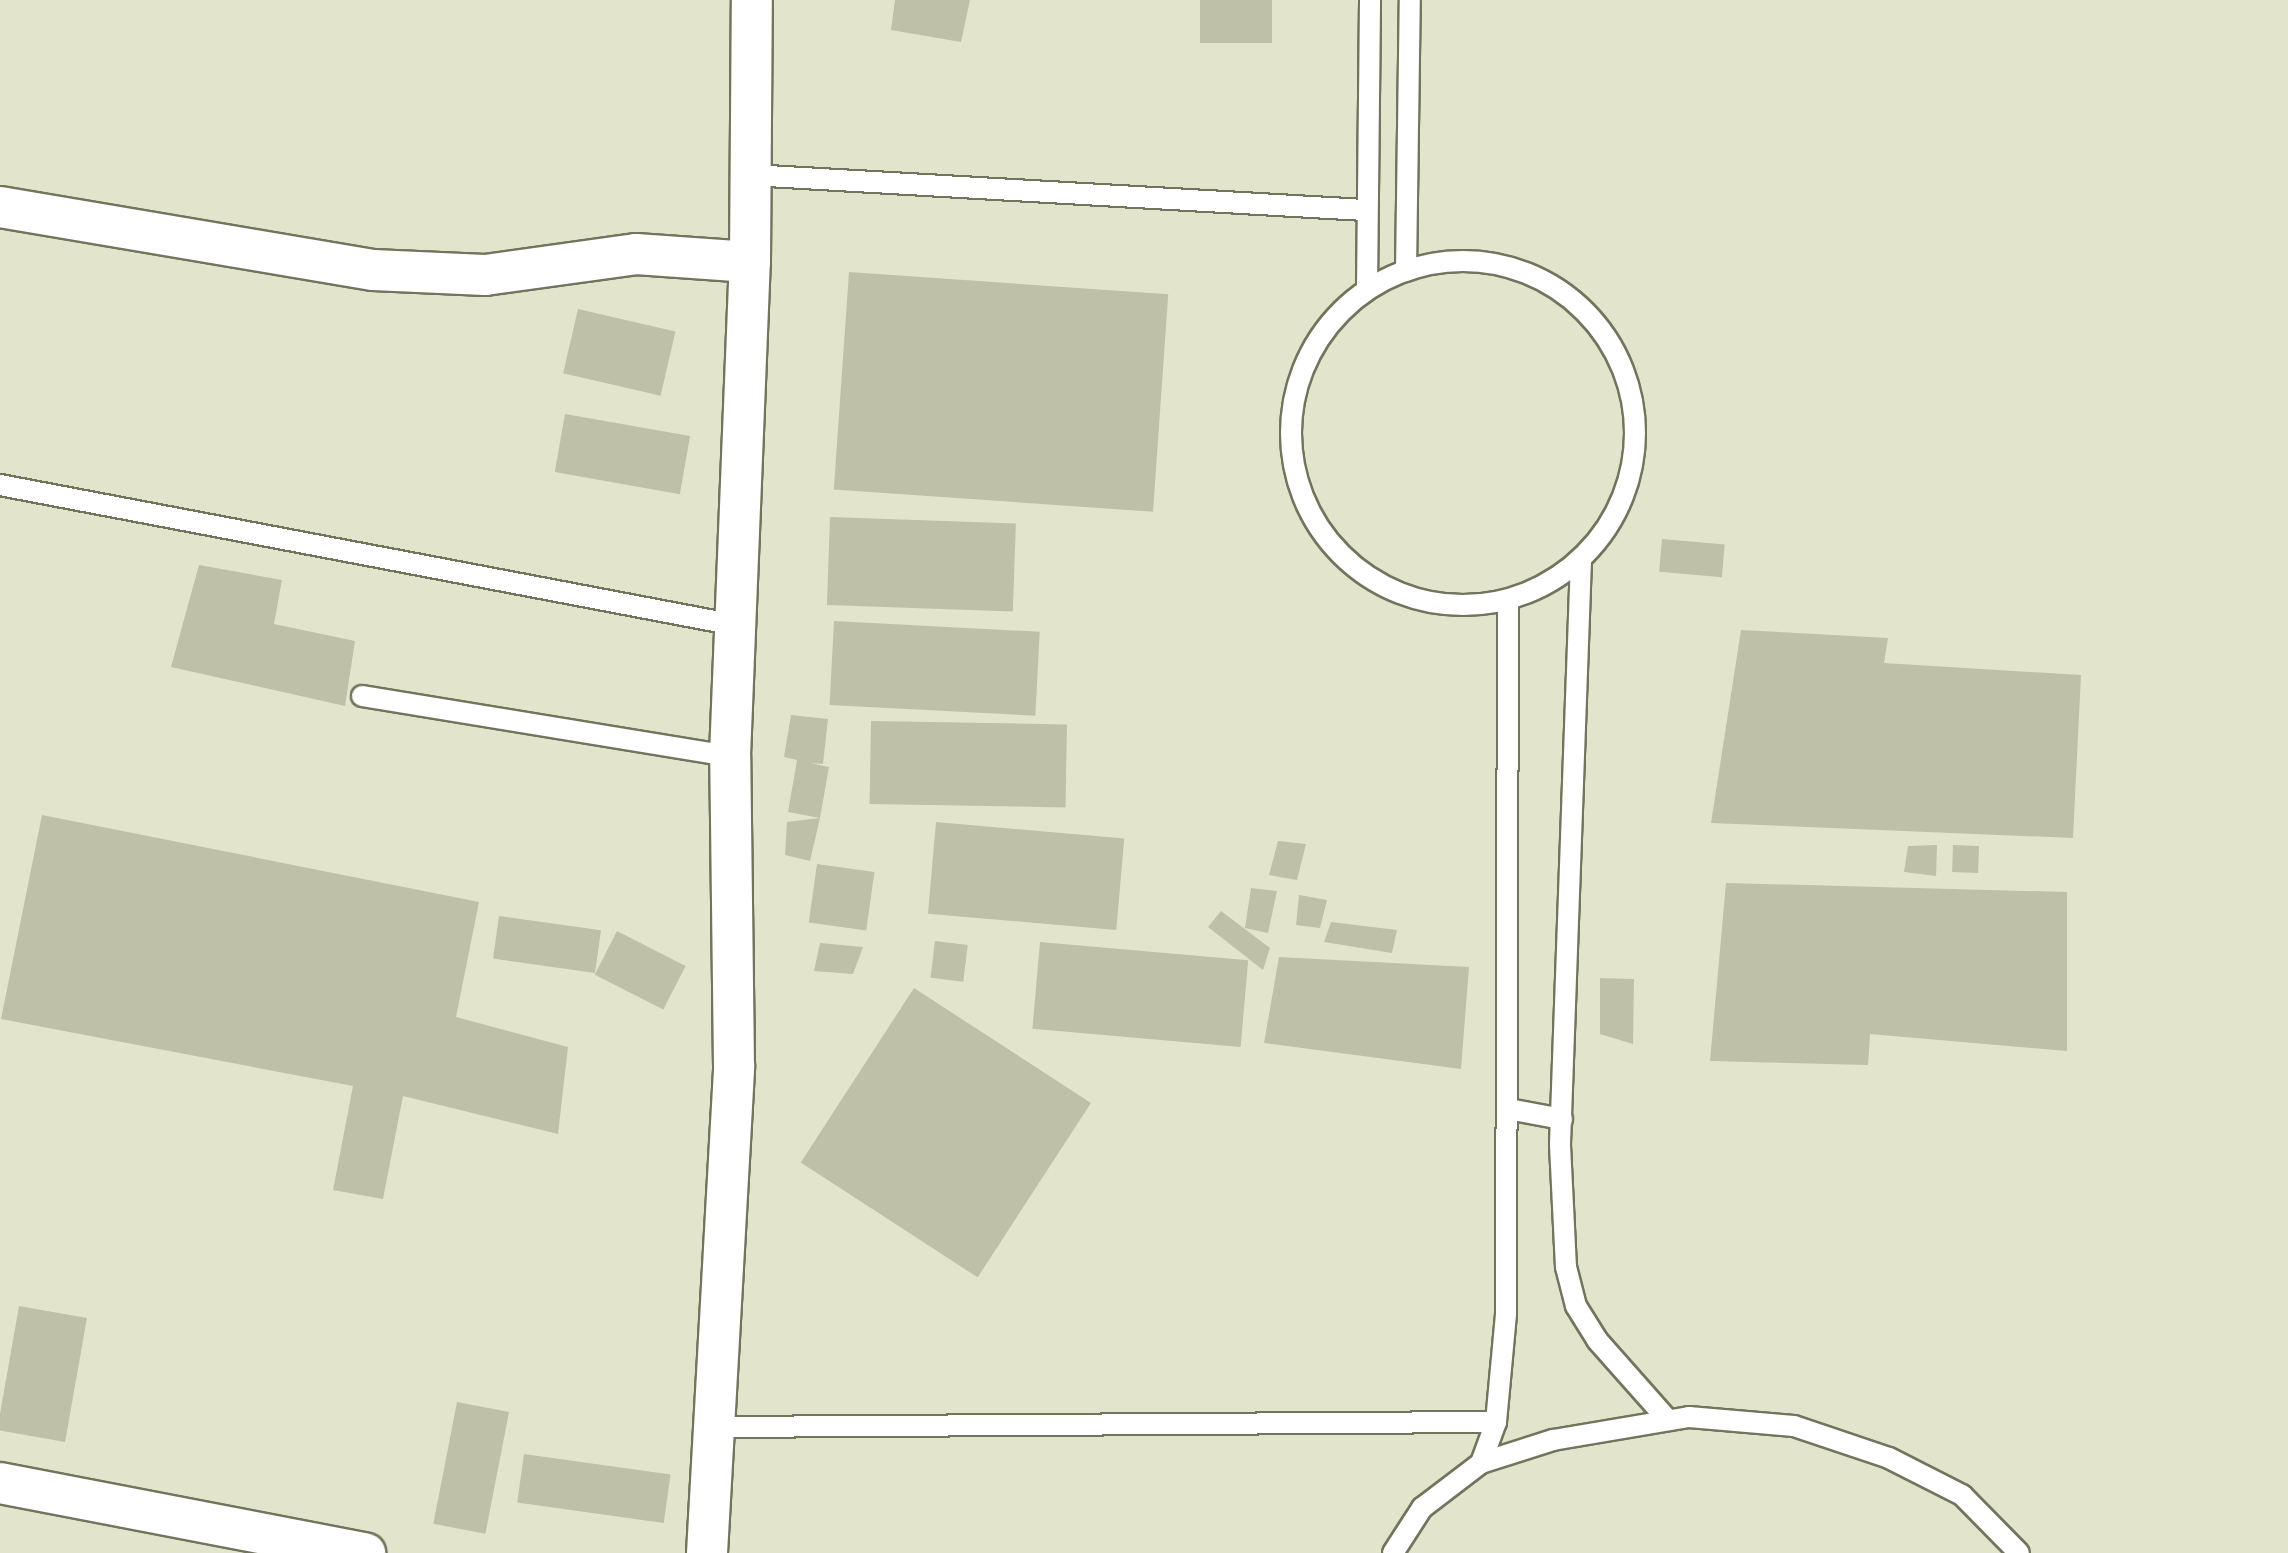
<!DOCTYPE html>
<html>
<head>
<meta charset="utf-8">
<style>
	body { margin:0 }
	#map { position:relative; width:2288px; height:1553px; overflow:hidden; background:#e2e5cb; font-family:"Public Sans",sans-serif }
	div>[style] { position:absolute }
	.building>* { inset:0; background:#bec1a8; transform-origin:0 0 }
	.roads { filter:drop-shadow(2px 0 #72745d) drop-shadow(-2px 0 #72745d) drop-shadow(0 2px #72745d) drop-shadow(0 -2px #72745d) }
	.service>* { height:20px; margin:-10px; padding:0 10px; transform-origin:10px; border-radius:10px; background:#fff }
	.service>.ring { margin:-10px; padding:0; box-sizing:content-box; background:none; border:20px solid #fff; border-radius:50% }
	.minor>* { height:40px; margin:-20px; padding:0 20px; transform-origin:20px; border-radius:20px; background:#fff }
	span { translate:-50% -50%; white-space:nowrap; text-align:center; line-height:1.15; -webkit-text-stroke:8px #eff2d8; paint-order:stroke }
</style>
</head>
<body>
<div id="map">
	<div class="building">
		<i style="clip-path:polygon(895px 0,970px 0,961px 42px,891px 30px)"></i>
		<i style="left:1200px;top:0;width:72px;height:43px"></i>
		<i style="left:849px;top:272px;width:320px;height:218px;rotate:4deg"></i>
		<i style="left:578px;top:309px;width:100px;height:66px;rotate:13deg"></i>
		<i style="left:565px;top:414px;width:127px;height:59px;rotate:10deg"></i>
		<i style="left:830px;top:517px;width:186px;height:88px;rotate:2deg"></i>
		<i style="left:1662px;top:539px;width:63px;height:33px;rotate:5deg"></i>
		<i style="clip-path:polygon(199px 565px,282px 580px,274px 624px,355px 641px,345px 706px,171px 667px)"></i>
		<i style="left:834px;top:621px;width:206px;height:84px;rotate:3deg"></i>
		<i style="clip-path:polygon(1741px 630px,1888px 638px,1884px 663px,2081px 675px,2073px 838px,1711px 823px)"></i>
		<i style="clip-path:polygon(791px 715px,828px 719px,823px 764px,810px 763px,829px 767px,820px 818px,788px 812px,797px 760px,784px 757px)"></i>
		<i style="left:871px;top:721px;width:196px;height:83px;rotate:1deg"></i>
		<i style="clip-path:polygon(42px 815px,479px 902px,456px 1017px,568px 1047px,558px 1134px,403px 1096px,383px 1199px,333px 1190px,353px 1086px,1px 1019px)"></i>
		<i style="clip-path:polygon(820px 818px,810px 861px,785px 855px,787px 822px)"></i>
		<i style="left:936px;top:822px;width:189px;height:92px;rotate:5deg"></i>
		<i style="clip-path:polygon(1278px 841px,1306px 844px,1297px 880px,1269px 875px)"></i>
		<i style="clip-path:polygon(1937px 845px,1936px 876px,1904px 872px,1908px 846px)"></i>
		<i style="left:1953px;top:845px;width:26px;height:27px;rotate:2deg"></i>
		<i style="left:817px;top:864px;width:58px;height:59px;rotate:8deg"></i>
		<i style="clip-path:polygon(1726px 883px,2067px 892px,2067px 1051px,1870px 1034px,1868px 1065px,1710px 1061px)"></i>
		<i style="clip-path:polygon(1251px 888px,1277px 891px,1268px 933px,1245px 928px)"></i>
		<i style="clip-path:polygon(1299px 895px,1327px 900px,1320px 928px,1296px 925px)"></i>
		<i style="clip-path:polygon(1221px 911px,1270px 948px,1263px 970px,1208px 927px)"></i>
		<i style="left:499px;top:916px;width:103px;height:43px;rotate:8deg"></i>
		<i style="clip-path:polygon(1331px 922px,1397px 930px,1392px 953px,1324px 942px)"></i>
		<i style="left:617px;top:931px;width:77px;height:49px;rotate:27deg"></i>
		<i style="left:935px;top:941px;width:33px;height:37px;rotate:7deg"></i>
		<i style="left:1040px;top:942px;width:209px;height:87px;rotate:5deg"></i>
		<i style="clip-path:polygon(820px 943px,863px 947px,853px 974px,814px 971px)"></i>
		<i style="clip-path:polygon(1279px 957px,1469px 967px,1461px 1069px,1264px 1043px)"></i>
		<i style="clip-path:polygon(1600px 978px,1634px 979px,1633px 1044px,1600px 1034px)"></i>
		<i style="left:914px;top:988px;width:211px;height:208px;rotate:33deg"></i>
		<i style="left:19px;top:1306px;width:69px;height:126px;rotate:10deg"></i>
		<i style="left:457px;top:1402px;width:53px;height:124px;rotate:11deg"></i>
		<i style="left:524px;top:1454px;width:148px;height:49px;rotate:8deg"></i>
	</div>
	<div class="roads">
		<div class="service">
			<i style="left:750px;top:175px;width:615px;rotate:3.26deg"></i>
			<i class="ring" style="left:1291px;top:261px;width:324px;height:324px"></i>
			<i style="left:1406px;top:271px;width:271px;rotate:-89.2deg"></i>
			<i style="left:1367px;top:289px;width:289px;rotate:-89.4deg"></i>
			<i style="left:0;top:485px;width:748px;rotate:10.78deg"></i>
			<i style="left:1581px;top:560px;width:585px;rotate:92.06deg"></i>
			<i style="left:1560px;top:1145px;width:122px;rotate:87.2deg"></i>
			<i style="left:1566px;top:1267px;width:40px;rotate:75.6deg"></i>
			<i style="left:1576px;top:1306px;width:40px;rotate:58deg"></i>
			<i style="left:1597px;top:1340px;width:107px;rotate:48.4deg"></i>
			<i style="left:362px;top:696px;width:373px;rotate:9.3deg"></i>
			<i style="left:1508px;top:1109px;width:55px;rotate:10.5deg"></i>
			<i style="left:717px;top:1427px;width:779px;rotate:-0.37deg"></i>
			<i style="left:1481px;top:1463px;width:44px;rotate:-69.9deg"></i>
			<i style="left:1496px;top:1422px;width:108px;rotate:-84.7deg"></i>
			<i style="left:1506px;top:1314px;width:714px;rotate:-89.84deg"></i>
			<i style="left:1393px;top:1553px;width:54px;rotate:-57.2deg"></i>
			<i style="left:1422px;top:1508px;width:74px;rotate:-37.3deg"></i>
			<i style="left:1481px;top:1463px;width:76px;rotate:-17.7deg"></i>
			<i style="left:1553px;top:1440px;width:138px;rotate:-9.6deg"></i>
			<i style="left:1689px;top:1417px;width:105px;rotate:4.9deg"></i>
			<i style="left:1794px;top:1426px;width:100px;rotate:18.6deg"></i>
			<i style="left:1889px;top:1458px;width:82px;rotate:26.9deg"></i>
			<i style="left:1962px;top:1495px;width:81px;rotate:45.5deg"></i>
		</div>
		<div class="minor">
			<i style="left:0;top:207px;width:378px;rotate:9.6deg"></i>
			<i style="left:373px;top:270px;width:112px;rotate:2.6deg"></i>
			<i style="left:485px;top:275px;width:152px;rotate:-7.9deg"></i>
			<i style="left:636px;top:254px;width:114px;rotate:4deg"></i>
			<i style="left:0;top:1483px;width:372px;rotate:10.9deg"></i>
			<i style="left:707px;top:1553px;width:488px;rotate:-86.8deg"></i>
			<i style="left:734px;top:1066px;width:310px;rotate:-90.7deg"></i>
			<i style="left:730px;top:756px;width:494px;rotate:-87.7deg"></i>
			<i style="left:750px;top:262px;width:262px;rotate:-89.6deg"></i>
		</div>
	</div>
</div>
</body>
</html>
